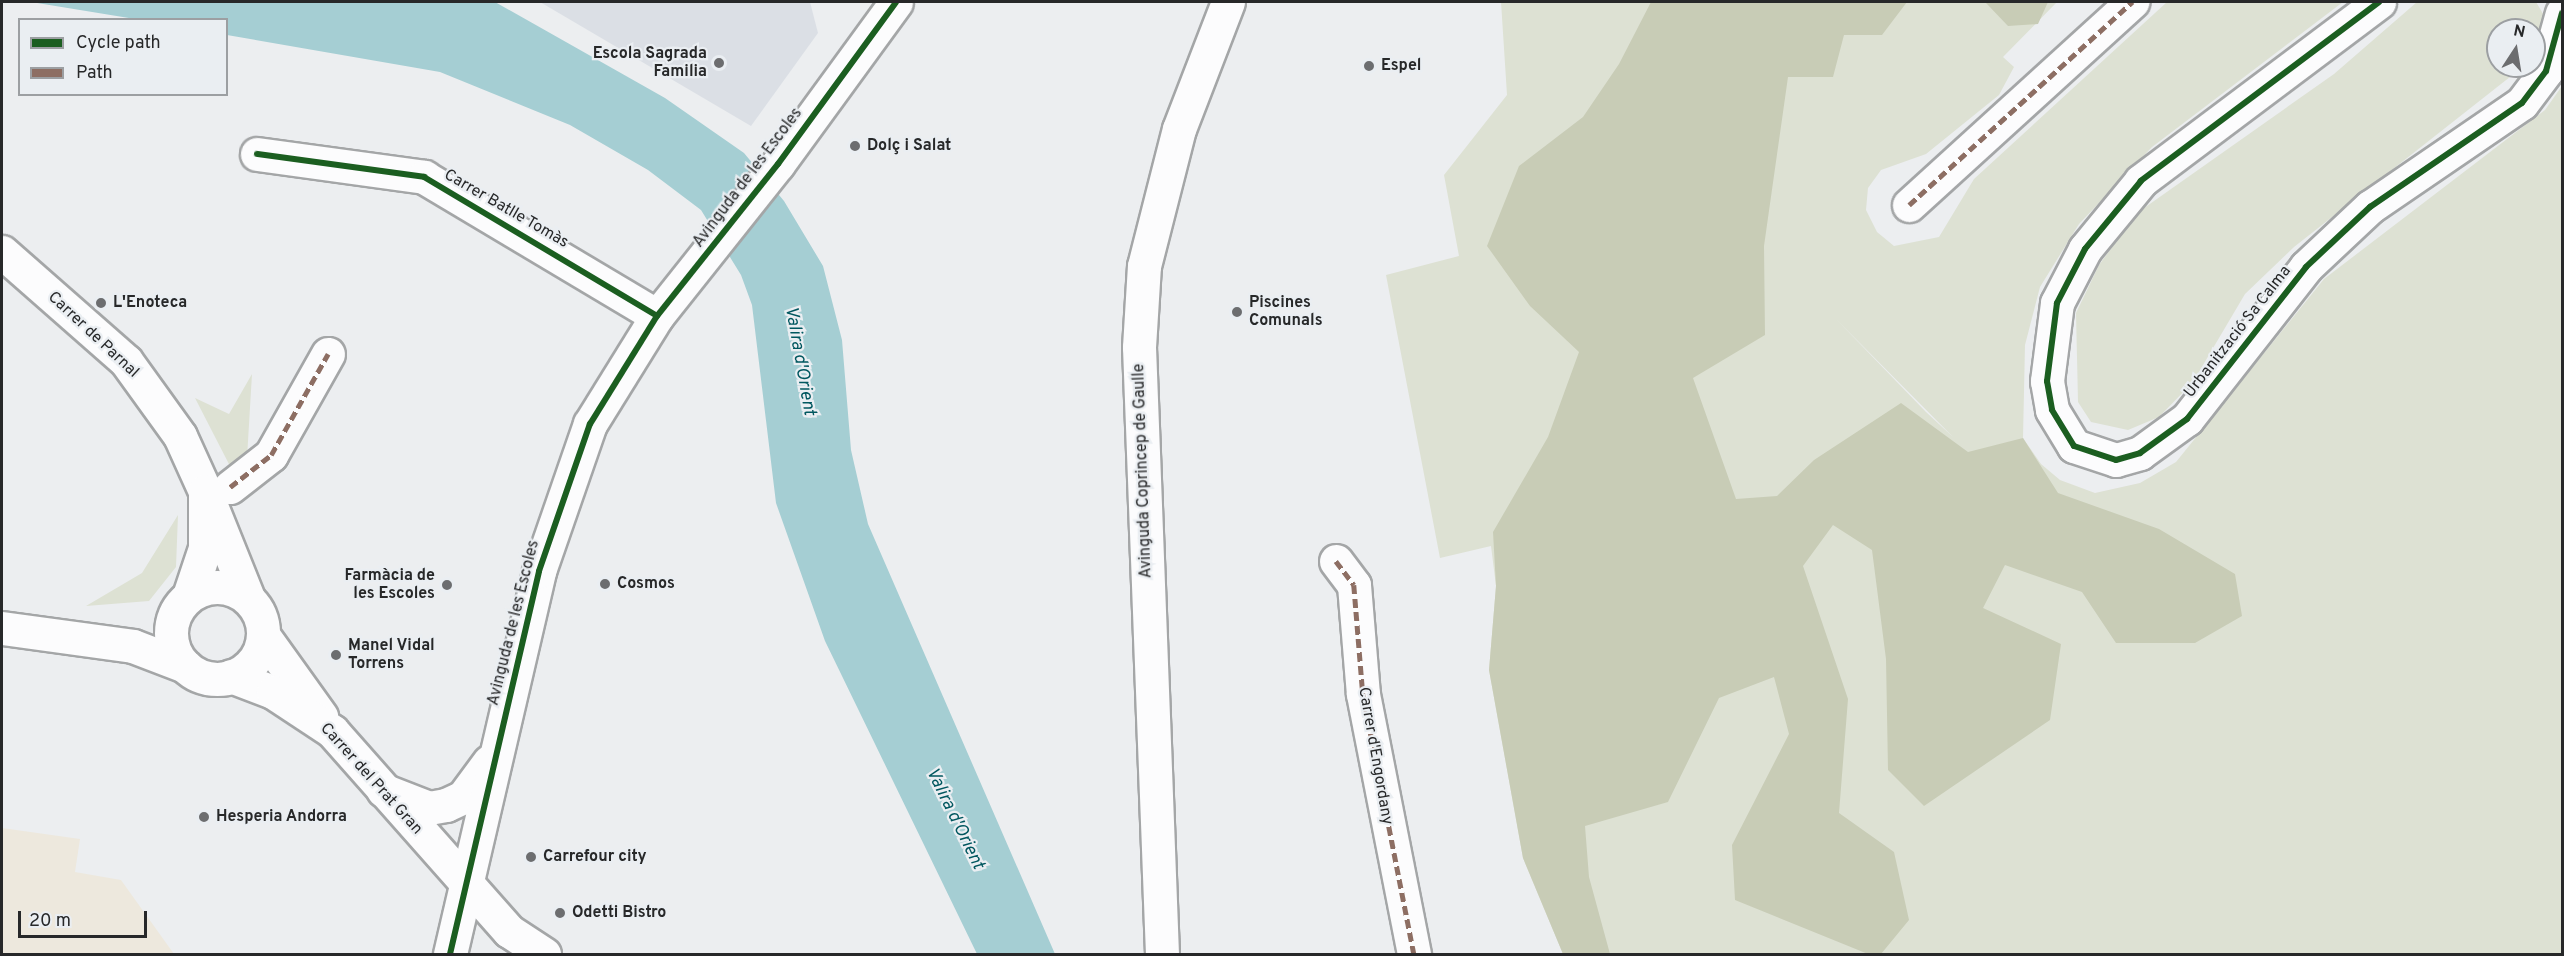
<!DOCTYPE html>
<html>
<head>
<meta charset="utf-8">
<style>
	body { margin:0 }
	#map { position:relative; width:2564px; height:956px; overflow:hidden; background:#eceef0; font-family:Overpass,sans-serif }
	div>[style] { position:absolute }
	.commercial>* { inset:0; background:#ede8dd }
	.built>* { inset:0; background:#dbdfe5 }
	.green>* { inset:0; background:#dde1d3 }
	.forest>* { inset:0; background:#c8ccb6 }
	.water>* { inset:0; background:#a5ced3 }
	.roads { filter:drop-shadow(2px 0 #a4a6a7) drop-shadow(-2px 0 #a4a6a7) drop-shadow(0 2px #a4a6a7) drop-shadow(0 -2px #a4a6a7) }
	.street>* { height:33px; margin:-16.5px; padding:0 16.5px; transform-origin:16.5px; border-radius:16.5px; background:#fcfcfd }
	.secondary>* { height:33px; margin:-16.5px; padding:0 16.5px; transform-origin:16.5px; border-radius:16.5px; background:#fcfcfd }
	.secondary>.ring { margin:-16.5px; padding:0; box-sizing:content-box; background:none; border:33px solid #fcfcfd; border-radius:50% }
	.quiet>* { height:4.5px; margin-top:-2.25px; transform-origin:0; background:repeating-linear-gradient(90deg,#8d6e63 0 9px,transparent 0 13.5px) }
	.cycleway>* { height:6px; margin:-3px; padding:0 3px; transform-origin:3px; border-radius:3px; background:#1b5e20 }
	.dots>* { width:16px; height:16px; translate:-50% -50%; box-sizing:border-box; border:3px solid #eaeef2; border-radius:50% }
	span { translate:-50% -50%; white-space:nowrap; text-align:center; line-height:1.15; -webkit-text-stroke:4.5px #eaeef2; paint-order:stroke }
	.poi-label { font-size:16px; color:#272829; font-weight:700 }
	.right { translate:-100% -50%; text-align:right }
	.left { translate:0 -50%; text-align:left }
	.street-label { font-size:16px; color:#272829 }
	.water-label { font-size:18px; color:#00575f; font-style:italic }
	.frame { position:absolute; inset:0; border:3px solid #272829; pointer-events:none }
	.legend { position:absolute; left:18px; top:18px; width:210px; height:78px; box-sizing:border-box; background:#eaeef2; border:2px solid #9c9fa2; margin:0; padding:8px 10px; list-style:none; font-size:18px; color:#272829 }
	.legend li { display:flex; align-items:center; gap:12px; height:30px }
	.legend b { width:30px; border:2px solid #9c9fa2 }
	.north { position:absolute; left:2486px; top:18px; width:60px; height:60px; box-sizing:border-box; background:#eaeef2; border:2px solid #9c9fa2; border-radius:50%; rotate:12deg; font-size:16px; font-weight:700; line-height:24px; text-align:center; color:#272829 }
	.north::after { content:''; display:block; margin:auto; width:21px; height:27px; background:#6c6d6f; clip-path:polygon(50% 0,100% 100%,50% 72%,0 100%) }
	.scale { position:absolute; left:18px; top:911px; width:129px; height:27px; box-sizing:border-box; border:3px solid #272829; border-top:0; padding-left:8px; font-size:18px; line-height:21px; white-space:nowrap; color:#272829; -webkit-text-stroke:4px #eaeef2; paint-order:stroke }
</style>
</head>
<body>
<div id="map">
	<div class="commercial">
		<i style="clip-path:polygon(2px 828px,80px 839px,75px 872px,121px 880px,174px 954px,2px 954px)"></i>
	</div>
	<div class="built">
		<i style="clip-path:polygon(540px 2px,810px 2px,818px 33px,751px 126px)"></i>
	</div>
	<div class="green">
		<i style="clip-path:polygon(evenodd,1501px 2px,2057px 2px,2003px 57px,2014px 67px,1999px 95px,1926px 154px,1881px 170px,1868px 188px,1866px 210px,1877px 232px,1894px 246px,1939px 237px,1974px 179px,2167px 2px,2343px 2px,2152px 147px,2079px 224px,2040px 287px,2025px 345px,2023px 438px,2041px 464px,2060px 480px,2095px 493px,2140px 483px,2176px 462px,2324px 279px,2545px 110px,2562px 86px,2562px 954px,1563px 954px,1523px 858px,1489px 670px,1496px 586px,1491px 546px,1440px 558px,1386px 275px,1459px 256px,1444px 175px,1507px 95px,1501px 2px,1836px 319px,1953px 437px,1926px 412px,1836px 319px)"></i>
		<i style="clip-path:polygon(2417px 2px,2536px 2px,2545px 17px,2534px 48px,2534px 30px,2498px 30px,2498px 66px,2521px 66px,2515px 73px,2294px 247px,2245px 294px,2193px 382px,2159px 417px,2128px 430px,2091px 422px,2078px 402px,2076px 313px,2099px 265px,2137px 213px,2334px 74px)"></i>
		<i style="clip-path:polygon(252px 374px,247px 458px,232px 470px,195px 398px,229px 414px)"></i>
		<i style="clip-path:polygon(178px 515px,176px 567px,149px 601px,86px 606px,142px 573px)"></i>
	</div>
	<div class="forest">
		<i style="clip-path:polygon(1651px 2px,1907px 2px,1882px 35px,1844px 35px,1833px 77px,1788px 77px,1764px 246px,1765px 335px,1693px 378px,1736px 499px,1777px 496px,1814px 460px,1901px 403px,1968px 452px,2023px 438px,2058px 493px,2159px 529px,2235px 574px,2242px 616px,2195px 643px,2116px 643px,2082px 592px,2005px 565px,1983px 608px,2061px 644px,2050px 720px,1924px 806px,1888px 770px,1886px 659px,1872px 550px,1833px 525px,1803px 566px,1848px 699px,1839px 813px,1894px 852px,1909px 920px,1881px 954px,1868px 954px,1735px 900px,1732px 845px,1789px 734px,1774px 677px,1719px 698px,1668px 802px,1585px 826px,1589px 877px,1610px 954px,1563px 954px,1523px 858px,1489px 670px,1496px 586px,1493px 532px,1548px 437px,1579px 352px,1530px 306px,1487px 246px,1519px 166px,1583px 117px,1619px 64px)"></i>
		<i style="clip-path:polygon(2048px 2px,2038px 24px,2008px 26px,1986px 3px)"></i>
	</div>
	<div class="water">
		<i style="clip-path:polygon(31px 2px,495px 2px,665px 98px,744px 153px,784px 201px,823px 266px,842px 340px,851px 450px,868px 524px,1055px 954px,977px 954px,825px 641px,776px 503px,752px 305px,741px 275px,701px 210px,648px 170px,570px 125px,440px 72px,227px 35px,226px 20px,135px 19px)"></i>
	</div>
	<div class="roads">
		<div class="street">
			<i style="left:2379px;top:2px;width:298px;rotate:143.1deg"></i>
			<i style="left:2141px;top:181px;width:88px;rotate:129.5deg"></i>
			<i style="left:2085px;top:249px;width:61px;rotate:117.4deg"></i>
			<i style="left:2057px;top:303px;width:79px;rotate:97.3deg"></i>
			<i style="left:2047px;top:381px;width:29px;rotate:80deg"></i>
			<i style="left:2052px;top:410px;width:42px;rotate:58.6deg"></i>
			<i style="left:2074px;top:446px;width:44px;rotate:18.4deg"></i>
			<i style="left:2116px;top:460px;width:25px;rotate:-16deg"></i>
			<i style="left:2140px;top:453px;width:58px;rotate:-35.9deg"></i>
			<i style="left:2187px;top:419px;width:193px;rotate:-51.9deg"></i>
			<i style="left:2306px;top:267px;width:88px;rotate:-43.2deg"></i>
			<i style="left:2370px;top:207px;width:184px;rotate:-34.4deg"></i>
			<i style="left:2522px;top:103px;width:40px;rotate:-53deg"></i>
			<i style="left:2546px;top:71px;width:60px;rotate:-74.6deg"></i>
			<i style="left:257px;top:154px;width:169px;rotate:7.8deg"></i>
			<i style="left:424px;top:177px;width:271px;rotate:30.8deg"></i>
			<i style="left:1909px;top:205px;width:302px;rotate:-42.3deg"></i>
			<i style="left:230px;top:487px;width:52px;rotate:-38deg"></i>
			<i style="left:271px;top:455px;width:116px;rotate:-60.6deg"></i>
			<i style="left:1336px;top:561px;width:30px;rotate:53deg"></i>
			<i style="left:1354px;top:585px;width:109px;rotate:85.3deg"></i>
			<i style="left:1363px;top:694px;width:265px;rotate:78.9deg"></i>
			<i style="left:383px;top:790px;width:49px;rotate:21.4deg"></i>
			<i style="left:429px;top:808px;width:17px;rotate:-10deg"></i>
			<i style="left:446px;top:805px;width:19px;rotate:-25deg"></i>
			<i style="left:463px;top:797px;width:44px;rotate:-53.4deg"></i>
			<i style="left:450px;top:954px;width:393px;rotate:-76.9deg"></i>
			<i style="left:539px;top:571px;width:156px;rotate:-70.9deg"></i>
			<i style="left:590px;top:424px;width:127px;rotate:-58.2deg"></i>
			<i style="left:657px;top:316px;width:194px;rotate:-51.5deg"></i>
		</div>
		<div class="secondary">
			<i style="left:778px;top:164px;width:200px;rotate:-53.9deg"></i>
			<i style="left:2px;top:252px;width:165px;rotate:41.3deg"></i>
			<i style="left:126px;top:361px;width:92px;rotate:54.2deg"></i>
			<i style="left:180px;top:436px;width:60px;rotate:65.6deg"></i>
			<i class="ring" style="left:171px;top:587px;width:59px;height:59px"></i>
			<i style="left:189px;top:596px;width:51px;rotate:-71.6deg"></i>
			<i style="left:205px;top:548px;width:57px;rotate:-90deg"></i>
			<i style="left:205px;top:491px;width:115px;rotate:68.1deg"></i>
			<i style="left:2px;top:628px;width:132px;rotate:7.8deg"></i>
			<i style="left:133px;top:646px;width:56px;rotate:21deg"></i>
			<i style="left:263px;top:635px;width:100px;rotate:54.4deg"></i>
			<i style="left:231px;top:676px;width:45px;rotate:20.9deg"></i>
			<i style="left:273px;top:692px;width:71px;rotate:33.5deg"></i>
			<i style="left:332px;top:731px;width:267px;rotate:48.5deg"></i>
			<i style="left:509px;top:931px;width:42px;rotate:33.3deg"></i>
			<i style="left:1162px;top:954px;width:607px;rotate:-92.17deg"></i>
			<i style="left:1139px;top:347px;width:81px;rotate:-86.5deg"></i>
			<i style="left:1144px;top:266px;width:141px;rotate:-75.7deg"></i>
			<i style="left:1179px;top:129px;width:136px;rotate:-68.9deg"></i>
		</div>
	</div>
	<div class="quiet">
		<i style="left:1909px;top:205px;width:302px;rotate:-42.3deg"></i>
		<i style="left:230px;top:487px;width:52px;rotate:-38deg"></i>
		<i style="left:271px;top:455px;width:116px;rotate:-60.6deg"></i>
		<i style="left:1336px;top:561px;width:30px;rotate:53deg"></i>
		<i style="left:1354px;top:585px;width:109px;rotate:85.3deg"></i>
		<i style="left:1363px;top:694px;width:265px;rotate:78.9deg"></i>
	</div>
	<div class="cycleway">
		<i style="left:2379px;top:2px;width:298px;rotate:143.1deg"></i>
		<i style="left:2141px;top:181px;width:88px;rotate:129.5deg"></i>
		<i style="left:2085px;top:249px;width:61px;rotate:117.4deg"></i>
		<i style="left:2057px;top:303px;width:79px;rotate:97.3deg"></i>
		<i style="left:2047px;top:381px;width:29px;rotate:80deg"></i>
		<i style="left:2052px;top:410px;width:42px;rotate:58.6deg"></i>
		<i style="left:2074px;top:446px;width:44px;rotate:18.4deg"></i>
		<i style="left:2116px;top:460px;width:25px;rotate:-16deg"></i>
		<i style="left:2140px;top:453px;width:58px;rotate:-35.9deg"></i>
		<i style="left:2187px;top:419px;width:193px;rotate:-51.9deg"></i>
		<i style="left:2306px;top:267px;width:88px;rotate:-43.2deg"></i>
		<i style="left:2370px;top:207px;width:184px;rotate:-34.4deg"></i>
		<i style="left:2522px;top:103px;width:40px;rotate:-53deg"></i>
		<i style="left:2546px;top:71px;width:60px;rotate:-74.6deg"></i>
		<i style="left:257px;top:154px;width:169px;rotate:7.8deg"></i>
		<i style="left:424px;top:177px;width:271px;rotate:30.8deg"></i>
		<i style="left:450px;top:954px;width:393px;rotate:-76.9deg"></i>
		<i style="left:539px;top:571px;width:156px;rotate:-70.9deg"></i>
		<i style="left:590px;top:424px;width:127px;rotate:-58.2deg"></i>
		<i style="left:657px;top:316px;width:194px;rotate:-51.5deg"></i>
		<i style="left:778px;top:164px;width:200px;rotate:-53.9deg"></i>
	</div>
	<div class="dots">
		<i style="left:719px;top:63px;background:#6c6d6f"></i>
		<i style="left:1369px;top:66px;background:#6c6d6f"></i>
		<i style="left:855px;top:146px;background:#6c6d6f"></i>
		<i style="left:101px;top:303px;background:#6c6d6f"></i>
		<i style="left:1237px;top:312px;background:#6c6d6f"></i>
		<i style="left:605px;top:584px;background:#6c6d6f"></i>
		<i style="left:447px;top:585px;background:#6c6d6f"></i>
		<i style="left:336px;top:655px;background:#6c6d6f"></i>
		<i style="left:204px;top:817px;background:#6c6d6f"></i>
		<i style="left:531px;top:857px;background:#6c6d6f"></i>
		<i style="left:560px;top:913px;background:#6c6d6f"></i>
	</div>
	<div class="poi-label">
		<span class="right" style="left:707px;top:63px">Escola Sagrada<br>Familia</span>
		<span class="left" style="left:1381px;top:66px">Espel</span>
		<span class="left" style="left:867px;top:146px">Dolç i Salat</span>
		<span class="left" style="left:113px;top:303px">L'Enoteca</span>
		<span class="left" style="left:1249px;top:312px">Piscines<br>Comunals</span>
		<span class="right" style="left:435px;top:585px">Farmàcia de<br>les Escoles</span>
		<span class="left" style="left:617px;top:584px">Cosmos</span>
		<span class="left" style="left:348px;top:655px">Manel Vidal<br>Torrens</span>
		<span class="left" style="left:216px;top:817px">Hesperia Andorra</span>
		<span class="left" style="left:543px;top:857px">Carrefour city</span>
		<span class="left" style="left:572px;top:913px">Odetti Bistro</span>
	</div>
	<div class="street-label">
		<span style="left:748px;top:178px;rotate:-53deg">Avinguda de les Escoles</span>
		<span style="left:506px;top:209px;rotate:30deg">Carrer Batlle Tomàs</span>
		<span style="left:2238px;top:332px;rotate:-52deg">Urbanització Sa Calma</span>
		<span style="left:93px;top:335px;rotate:43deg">Carrer de Parnal</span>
		<span style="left:1143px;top:471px;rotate:-92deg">Avinguda Coprincep de Gaulle</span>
		<span style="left:514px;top:623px;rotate:-76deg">Avinguda de les Escoles</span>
		<span style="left:1375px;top:756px;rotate:80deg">Carrer d'Engordany</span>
		<span style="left:371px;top:779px;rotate:48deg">Carrer del Prat Gran</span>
	</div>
	<div class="water-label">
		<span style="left:799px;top:361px;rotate:80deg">Valira d'Orient</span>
		<span style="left:954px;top:819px;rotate:64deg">Valira d'Orient</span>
	</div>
	<div class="frame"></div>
	<ul class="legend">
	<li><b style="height:8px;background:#1b5e20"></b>Cycle path</li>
	<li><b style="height:8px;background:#8d6e63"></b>Path</li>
	</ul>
	<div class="north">N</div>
	<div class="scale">20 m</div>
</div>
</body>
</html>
